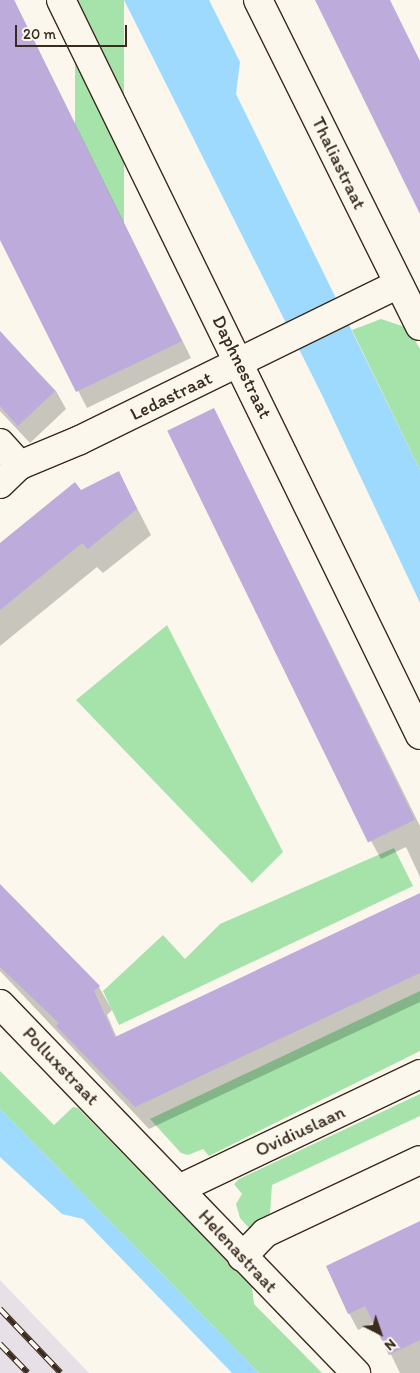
<!DOCTYPE html>
<html>
<head>
<meta charset="utf-8">
<style>
	body { margin:0 }
	#map { position:relative; width:420px; height:1373px; overflow:hidden; background:#fbf7ec; font-family:Itim,sans-serif }
	div>[style] { position:absolute }
	.built>* { inset:0; background:#e8e0e7 }
	.green>* { inset:0; background:#a5e3aa; transform-origin:0 0 }
	.water>* { inset:0; background:#9ddafe }
	.shadow>* { inset:0; background:#0003 }
	.building>* { inset:0; background:#bdabdb; transform-origin:0 0 }
	.roads { filter:drop-shadow(1px 0 #3b2a1e) drop-shadow(-1px 0 #3b2a1e) drop-shadow(0 1px #3b2a1e) drop-shadow(0 -1px #3b2a1e) }
	.minor>* { height:28px; margin:-14px; padding:0 14px; transform-origin:14px; border-radius:14px; background:#fbf7ec }
	.rail>* { height:5.5px; margin-top:-2.75px; transform-origin:0; background:repeating-linear-gradient(90deg,#fbf7ec 0 11px,#3b2a1e 0 22px); box-sizing:border-box; border-block:1px solid #3b2a1e }
	span { translate:-50% -50%; white-space:nowrap; text-align:center; line-height:1.15; -webkit-text-stroke:4px #fbf7ec; paint-order:stroke }
	.street-label { font-size:19px; color:#3b2a1e }
	.north { position:absolute; left:355px; top:1308px; width:50px; height:50px; -webkit-text-stroke:4px #fbf7ec; paint-order:stroke; rotate:139deg; font-size:14px; font-weight:700; line-height:20px; text-align:center; color:#3b2a1e }
	.north::after { content:''; display:block; margin:auto; width:18px; height:22px; background:#3b2a1e; clip-path:polygon(50% 0,100% 100%,50% 72%,0 100%) }
	.scale { position:absolute; left:15px; top:25px; width:112px; height:22px; box-sizing:border-box; border:2px solid #3b2a1e; border-top:0; padding-left:6px; font-size:15px; line-height:18px; white-space:nowrap; color:#3b2a1e; -webkit-text-stroke:4px #fbf7ec; paint-order:stroke }
</style>
</head>
<body>
<div id="map">
	<div class="built">
		<i style="clip-path:polygon(0 1280px,89px 1373px,0 1373px)"></i>
	</div>
	<div class="green">
		<i style="left:75px;top:0;width:49px;height:342px"></i>
		<i style="clip-path:polygon(381px 319px,408px 328px,420px 349px,420px 470px,352px 330px)"></i>
		<i style="clip-path:polygon(167px 625px,283px 852px,252px 883px,76px 700px)"></i>
		<i style="clip-path:polygon(394px 848px,413px 886px,119px 1025px,103px 991px,163px 935px,185px 959px,220px 924px)"></i>
		<i style="clip-path:polygon(420px 991px,420px 1051px,209px 1156px,203px 1149px,188px 1155px,181px 1153px,150px 1119px)"></i>
		<i style="clip-path:polygon(0 1071px,54px 1125px,73px 1107px,78px 1108px,252px 1287px,254px 1304px,322px 1373px,259px 1373px,0 1109px)"></i>
		<i style="clip-path:polygon(420px 1094px,420px 1116px,272px 1185px,270px 1213px,250px 1229px,240px 1218px,236px 1204px,242px 1194px,234px 1184px,239px 1179px)"></i>
	</div>
	<div class="water">
		<i style="clip-path:polygon(124px 0,209px 0,240px 62px,236px 94px,420px 470px,420px 603px,322px 395px)"></i>
		<i style="clip-path:polygon(0 1109px,8px 1117px,259px 1373px,232px 1373px,83px 1219px,62px 1214px,0 1157px)"></i>
	</div>
	<div class="shadow">
		<i style="clip-path:polygon(0 0,14px 0,191px 358px,87px 408px,0 237px)"></i>
		<i style="clip-path:polygon(0 332px,56px 391px,66px 409px,30px 443px,0 411px)"></i>
		<i style="clip-path:polygon(214px 409px,420px 826px,420px 877px,406px 847px,381px 859px,371px 841px,169px 431px)"></i>
		<i style="clip-path:polygon(119px 473px,151px 535px,103px 573px,97px 567px,0 646px,0 544px,81px 492px)"></i>
		<i style="clip-path:polygon(0 886px,99px 987px,112px 1010px,107px 1015px,117px 1038px,420px 895px,420px 1002px,149px 1129px,0 971px)"></i>
		<i style="clip-path:polygon(420px 1222px,420px 1373px,400px 1373px,375px 1322px,358px 1330px,349px 1313px)"></i>
	</div>
	<div class="building">
		<i style="clip-path:polygon(0 0,14px 0,182px 341px,76px 392px,0 240px)"></i>
		<i style="clip-path:polygon(315px 0,390px 0,420px 61px,420px 214px)"></i>
		<i style="clip-path:polygon(0 331px,55px 391px,18px 426px,0 406px)"></i>
		<i style="left:214px;top:408px;width:458px;height:52px;rotate:64deg"></i>
		<i style="clip-path:polygon(119px 471px,137px 509px,88px 549px,82px 543px,0 610px,0 543px,75px 482px,81px 490px)"></i>
		<i style="clip-path:polygon(0 884px,100px 986px,94px 991px,115px 1037px,420px 893px,420px 973px,135px 1107px,56px 1026px,59px 1023px,0 967px)"></i>
		<i style="clip-path:polygon(420px 1221px,420px 1340px,389px 1355px,365px 1306px,348px 1314px,326px 1266px)"></i>
	</div>
	<div class="roads">
		<div class="minor">
			<i style="left:61px;top:0;width:818px;rotate:63.97deg"></i>
			<i style="left:258px;top:0;width:364px;rotate:63.6deg"></i>
			<i style="left:0;top:443px;width:30px;rotate:48deg"></i>
			<i style="left:0;top:484px;width:28px;rotate:-44deg"></i>
			<i style="left:20px;top:465px;width:65px;rotate:-22.6deg"></i>
			<i style="left:80px;top:440px;width:354px;rotate:-26.1deg"></i>
			<i style="left:0;top:1004px;width:513px;rotate:46.03deg"></i>
			<i style="left:179px;top:1189px;width:267px;rotate:-25.5deg"></i>
			<i style="left:242px;top:1257px;width:33px;rotate:-46deg"></i>
			<i style="left:265px;top:1233px;width:171px;rotate:-25.2deg"></i>
		</div>
	</div>
	<div class="rail">
		<i style="left:0;top:1309px;width:88px;rotate:46.4deg"></i>
		<i style="left:0;top:1344px;width:40px;rotate:46deg"></i>
	</div>
	<div class="street-label">
		<span style="left:339px;top:163px;rotate:64deg">Thaliastraat</span>
		<span style="left:242px;top:367px;rotate:64deg">Daphnestraat</span>
		<span style="left:171px;top:396px;rotate:-26deg">Ledastraat</span>
		<span style="left:61px;top:1066px;rotate:46deg">Polluxstraat</span>
		<span style="left:300px;top:1131px;rotate:-25deg">Ovidiuslaan</span>
		<span style="left:238px;top:1251px;rotate:47deg">Helenastraat</span>
	</div>
	<div class="north">N</div>
	<div class="scale">20 m</div>
</div>
</body>
</html>
